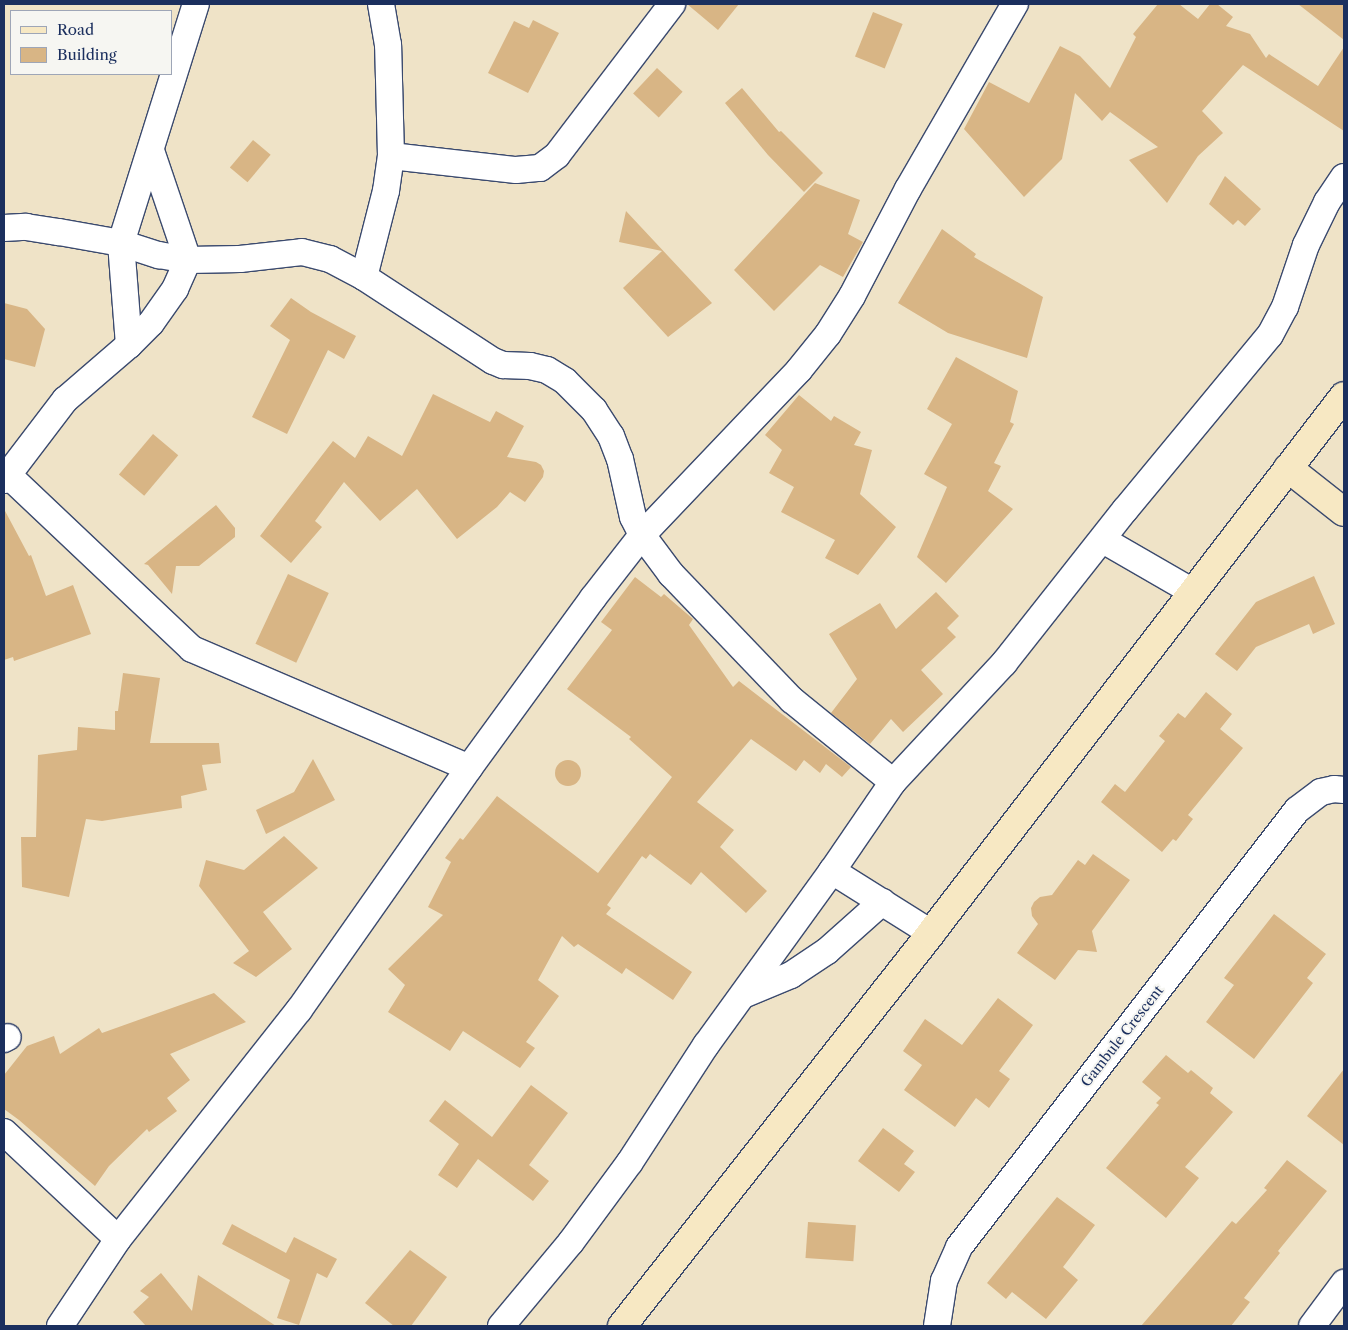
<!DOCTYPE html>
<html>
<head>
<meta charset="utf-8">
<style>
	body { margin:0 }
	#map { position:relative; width:1348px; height:1330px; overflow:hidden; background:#efe3c7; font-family:"Libre Caslon Text",serif }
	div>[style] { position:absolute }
	.building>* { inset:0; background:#d8b585; transform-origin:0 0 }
	.round { border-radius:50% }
	.roads { filter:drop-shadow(1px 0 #3b4a6e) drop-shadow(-1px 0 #3b4a6e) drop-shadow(0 1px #3b4a6e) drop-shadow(0 -1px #3b4a6e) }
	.street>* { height:26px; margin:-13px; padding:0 13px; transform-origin:13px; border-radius:13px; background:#fff }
	.secondary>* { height:28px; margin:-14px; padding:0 14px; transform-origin:14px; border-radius:14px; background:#f7e8c3 }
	span { translate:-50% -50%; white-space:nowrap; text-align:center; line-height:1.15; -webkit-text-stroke:4px #f6f6f2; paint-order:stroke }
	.street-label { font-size:14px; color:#1b2f5e }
	.frame { position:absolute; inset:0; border:5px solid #1b2f5e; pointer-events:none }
	.legend { position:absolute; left:10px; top:10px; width:162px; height:65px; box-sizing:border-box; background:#f6f6f2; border:1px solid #9ea6b7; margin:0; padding:6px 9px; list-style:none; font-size:15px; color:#1b2f5e }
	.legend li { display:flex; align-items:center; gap:10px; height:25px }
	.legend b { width:25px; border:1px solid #9ea6b7 }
</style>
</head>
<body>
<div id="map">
	<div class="building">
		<i style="clip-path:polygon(687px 4px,739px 4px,718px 30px)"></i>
		<i style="clip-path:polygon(1158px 4px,1179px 4px,1198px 19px,1210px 4px,1217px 4px,1233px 17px,1226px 26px,1250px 34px,1266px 58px,1269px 54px,1318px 86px,1344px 47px,1344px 131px,1243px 65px,1202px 111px,1223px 133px,1198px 156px,1167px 203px,1129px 160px,1158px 147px,1110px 112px,1102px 121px,1075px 93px,1062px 159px,1024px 197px,964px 129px,989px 82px,1029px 103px,1060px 46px,1080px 56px,1110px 88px,1136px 37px,1133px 34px)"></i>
		<i style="clip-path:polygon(1298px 4px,1344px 4px,1344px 40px)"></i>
		<i style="left:873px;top:12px;width:32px;height:48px;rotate:22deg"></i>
		<i style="clip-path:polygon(533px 20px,559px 33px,528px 93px,488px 73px,514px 21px,529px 28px)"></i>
		<i style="left:657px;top:68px;width:35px;height:35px;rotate:43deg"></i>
		<i style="clip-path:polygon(742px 88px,779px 132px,781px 131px,823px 173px,804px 192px,768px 155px,725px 103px)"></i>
		<i style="left:253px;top:140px;width:23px;height:36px;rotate:40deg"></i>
		<i style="clip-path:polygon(1225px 176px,1261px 209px,1245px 226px,1238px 220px,1233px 225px,1209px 204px)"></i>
		<i style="clip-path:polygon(815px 183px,860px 200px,848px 234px,863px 242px,843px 277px,820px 265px,774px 311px,734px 270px)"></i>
		<i style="clip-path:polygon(626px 211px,712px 303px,668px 337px,623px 288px,662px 251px,619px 242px)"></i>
		<i style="clip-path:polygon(942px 229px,976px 254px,974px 257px,1043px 297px,1027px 358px,948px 333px,898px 303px)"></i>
		<i style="clip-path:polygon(291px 298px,311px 312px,356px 336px,344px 359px,328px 350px,287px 434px,252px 417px,290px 340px,270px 326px)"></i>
		<i style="clip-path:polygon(4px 303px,27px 309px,45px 329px,35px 367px,4px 359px)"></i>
		<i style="clip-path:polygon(956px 357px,1018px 391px,1010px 422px,1014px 424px,994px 463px,1001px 466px,988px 491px,1013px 509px,946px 583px,917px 557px,947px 487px,924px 474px,952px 424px,927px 409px)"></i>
		<i style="clip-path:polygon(433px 394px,490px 422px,496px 411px,524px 426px,507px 457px,536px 462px,541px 465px,544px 471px,543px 477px,525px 502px,510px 492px,497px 507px,457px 539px,417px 489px,380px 521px,344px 482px,315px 521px,322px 527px,291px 563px,260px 536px,333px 441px,355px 458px,368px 436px,402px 456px)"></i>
		<i style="clip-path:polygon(799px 395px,831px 421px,834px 416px,861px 432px,854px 445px,872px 450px,860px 494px,896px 527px,858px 575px,825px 558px,835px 540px,781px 512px,794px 487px,769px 473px,782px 450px,765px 435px)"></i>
		<i style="left:153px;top:434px;width:33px;height:53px;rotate:40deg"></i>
		<i style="clip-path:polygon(216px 505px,235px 528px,235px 537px,199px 566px,176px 566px,172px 594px,148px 565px,144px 564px)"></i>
		<i style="clip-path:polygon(4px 509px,29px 556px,31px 555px,46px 596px,73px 585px,91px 634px,14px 661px,13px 657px,4px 660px)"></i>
		<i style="left:288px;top:574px;width:45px;height:77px;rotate:25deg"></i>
		<i style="clip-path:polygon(1314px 576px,1335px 624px,1313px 634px,1309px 624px,1256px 647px,1237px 671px,1215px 654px,1256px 602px)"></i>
		<i style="clip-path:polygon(635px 577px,661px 597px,664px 594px,693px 619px,689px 625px,733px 687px,739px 681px,851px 767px,842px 777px,826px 764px,820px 773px,804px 760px,796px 771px,751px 739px,697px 802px,734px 830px,720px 847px,767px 891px,746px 913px,701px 872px,691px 885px,650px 854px,646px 859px,642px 856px,607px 905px,611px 908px,606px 914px,692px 972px,673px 1000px,626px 968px,622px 974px,578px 944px,574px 947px,562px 936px,538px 980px,559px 996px,526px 1042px,535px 1048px,520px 1068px,463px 1031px,450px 1051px,388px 1012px,405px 985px,388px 969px,443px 915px,428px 907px,451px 862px,445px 858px,460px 838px,463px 840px,497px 796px,598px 873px,672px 777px,629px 739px,631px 737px,567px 689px,612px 630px,601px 622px)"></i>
		<i style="clip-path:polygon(936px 592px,959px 616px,947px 628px,956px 637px,921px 670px,943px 694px,903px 732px,891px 719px,870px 744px,831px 713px,857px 679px,829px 634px,880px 603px,896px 629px)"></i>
		<i style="clip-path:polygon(123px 673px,160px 678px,150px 743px,219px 743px,221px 763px,202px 765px,207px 790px,181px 796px,182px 808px,102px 821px,86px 819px,69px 897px,22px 887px,21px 837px,36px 837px,38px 755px,77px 750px,78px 727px,115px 730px,115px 711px,118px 711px)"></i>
		<i style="clip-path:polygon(1206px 692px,1232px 714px,1220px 729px,1243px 748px,1188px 815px,1193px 819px,1176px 841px,1173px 839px,1162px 852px,1101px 802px,1115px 784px,1125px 792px,1165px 741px,1159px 736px,1178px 713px,1185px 718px)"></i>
		<i style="clip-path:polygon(313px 759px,335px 800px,266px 834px,256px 810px,294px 792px)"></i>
		<i class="round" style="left:555px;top:760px;width:26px;height:26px"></i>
		<i style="clip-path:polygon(284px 836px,318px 868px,263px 912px,292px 949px,256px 977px,233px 963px,249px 951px,199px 886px,206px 860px,244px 870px)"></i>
		<i style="clip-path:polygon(1093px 854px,1130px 880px,1092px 931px,1097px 952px,1078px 950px,1055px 980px,1017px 953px,1038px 924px,1032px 916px,1031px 908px,1034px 902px,1040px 897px,1052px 895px,1078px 860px,1085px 865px)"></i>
		<i style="clip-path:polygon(1274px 914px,1326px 954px,1307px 978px,1313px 983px,1254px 1059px,1206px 1022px,1234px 985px,1224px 978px)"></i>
		<i style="clip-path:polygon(214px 993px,246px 1022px,170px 1054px,190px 1080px,167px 1098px,177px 1111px,149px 1132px,147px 1129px,109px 1166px,95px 1186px,19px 1120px,4px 1109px,4px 1075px,27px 1046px,54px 1036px,60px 1054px,99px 1028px,102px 1033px)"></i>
		<i style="clip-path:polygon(998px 998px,1033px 1025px,999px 1071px,1010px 1079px,989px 1108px,976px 1098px,955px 1127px,904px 1090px,922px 1065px,903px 1051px,925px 1019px,962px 1045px)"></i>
		<i style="clip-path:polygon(1166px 1055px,1188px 1073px,1191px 1070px,1213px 1088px,1210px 1093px,1233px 1112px,1185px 1167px,1199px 1178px,1166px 1218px,1106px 1168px,1159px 1105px,1156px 1103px,1161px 1098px,1142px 1082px)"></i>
		<i style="clip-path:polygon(1344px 1069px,1344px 1145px,1307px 1116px)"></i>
		<i style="clip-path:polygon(531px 1085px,568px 1113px,529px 1165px,549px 1181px,533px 1201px,478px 1159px,457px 1188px,438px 1175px,459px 1144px,429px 1121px,445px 1100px,492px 1137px)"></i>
		<i style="clip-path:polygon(883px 1128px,914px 1151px,904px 1164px,915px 1172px,899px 1192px,858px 1161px)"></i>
		<i style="clip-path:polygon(1287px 1160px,1327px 1191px,1278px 1251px,1280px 1253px,1244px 1298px,1250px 1302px,1231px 1326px,1141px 1326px,1232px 1221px,1236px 1224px,1267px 1190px,1264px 1188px)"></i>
		<i style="clip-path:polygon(1057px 1197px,1095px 1225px,1063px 1267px,1078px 1280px,1046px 1319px,1012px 1292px,1006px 1299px,987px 1283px)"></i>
		<i style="left:808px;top:1222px;width:48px;height:36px;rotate:4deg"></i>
		<i style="clip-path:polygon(232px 1224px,286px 1253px,294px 1237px,337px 1259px,327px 1278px,317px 1273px,299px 1325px,277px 1318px,290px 1280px,222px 1244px)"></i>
		<i style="clip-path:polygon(410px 1250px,447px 1277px,411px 1326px,394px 1326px,365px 1303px)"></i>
		<i style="clip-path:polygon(161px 1273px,192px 1311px,198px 1275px,276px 1326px,146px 1326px,133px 1312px,149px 1297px,140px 1291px)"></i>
	</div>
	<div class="roads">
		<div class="street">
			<i style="left:391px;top:156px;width:126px;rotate:6.4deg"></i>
			<i style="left:516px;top:170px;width:24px;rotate:-5deg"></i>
			<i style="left:540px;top:168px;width:21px;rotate:-37deg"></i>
			<i style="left:557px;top:155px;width:190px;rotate:-52.7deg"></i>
			<i style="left:4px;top:228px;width:22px;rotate:-3deg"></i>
			<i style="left:26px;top:227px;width:33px;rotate:9deg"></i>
			<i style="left:59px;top:232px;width:63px;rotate:10.1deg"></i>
			<i style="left:121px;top:243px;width:40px;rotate:18deg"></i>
			<i style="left:159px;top:255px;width:29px;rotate:10deg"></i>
			<i style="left:188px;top:260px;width:52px;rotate:-1.1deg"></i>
			<i style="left:240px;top:259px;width:62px;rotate:-6.4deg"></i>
			<i style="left:302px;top:252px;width:29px;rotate:14deg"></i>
			<i style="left:330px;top:259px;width:38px;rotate:28deg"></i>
			<i style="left:364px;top:277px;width:154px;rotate:33.1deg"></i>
			<i style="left:493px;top:361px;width:11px;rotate:22deg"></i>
			<i style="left:503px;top:365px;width:27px;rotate:2deg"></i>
			<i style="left:530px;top:366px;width:17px;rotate:13deg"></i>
			<i style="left:547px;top:370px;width:21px;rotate:31deg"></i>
			<i style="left:565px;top:381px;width:41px;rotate:45deg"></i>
			<i style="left:594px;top:410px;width:31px;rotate:57deg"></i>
			<i style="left:611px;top:436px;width:25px;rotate:69deg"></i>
			<i style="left:620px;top:459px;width:59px;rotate:77.4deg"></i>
			<i style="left:633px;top:517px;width:20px;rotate:63deg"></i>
			<i style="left:642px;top:535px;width:49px;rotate:53.4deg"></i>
			<i style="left:671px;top:574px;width:175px;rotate:46.2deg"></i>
			<i style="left:792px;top:700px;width:130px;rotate:39.1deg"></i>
			<i style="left:364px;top:277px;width:89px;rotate:-75.7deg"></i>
			<i style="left:386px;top:191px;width:35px;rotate:-82deg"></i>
			<i style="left:391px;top:156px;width:111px;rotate:-91.5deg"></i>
			<i style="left:388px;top:45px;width:42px;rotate:-99.7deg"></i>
			<i style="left:129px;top:345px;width:102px;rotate:-94.5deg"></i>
			<i style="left:121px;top:243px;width:250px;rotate:-72.6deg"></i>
			<i style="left:8px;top:475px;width:253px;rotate:43.4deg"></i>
			<i style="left:192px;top:649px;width:301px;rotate:23.2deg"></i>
			<i style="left:4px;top:480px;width:101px;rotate:-52.7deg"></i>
			<i style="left:65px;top:400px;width:84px;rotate:-40.7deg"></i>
			<i style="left:129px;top:345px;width:31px;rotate:-45deg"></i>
			<i style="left:151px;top:323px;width:42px;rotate:-54.8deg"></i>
			<i style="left:175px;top:289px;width:32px;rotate:-66deg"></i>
			<i style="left:188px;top:260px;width:115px;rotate:-108.7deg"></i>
			<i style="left:1103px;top:540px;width:104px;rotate:30deg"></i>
			<i style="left:832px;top:871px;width:117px;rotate:32.1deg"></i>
			<i style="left:743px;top:995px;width:52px;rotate:-22.6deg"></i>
			<i style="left:791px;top:975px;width:43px;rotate:-33.7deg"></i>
			<i style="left:827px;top:951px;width:74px;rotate:-41.7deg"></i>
			<i style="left:4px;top:1039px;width:4px;rotate:-27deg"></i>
			<i style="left:4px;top:1132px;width:156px;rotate:43.2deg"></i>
			<i style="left:60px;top:1326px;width:105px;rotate:-56.3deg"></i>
			<i style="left:118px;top:1239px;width:292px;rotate:-51.7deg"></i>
			<i style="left:299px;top:1010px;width:296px;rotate:-54.9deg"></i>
			<i style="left:469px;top:768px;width:210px;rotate:-53.9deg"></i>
			<i style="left:593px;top:598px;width:80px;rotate:-52.1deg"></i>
			<i style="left:642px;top:535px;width:228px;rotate:-46.4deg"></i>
			<i style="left:799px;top:370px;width:46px;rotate:-51.1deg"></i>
			<i style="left:828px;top:334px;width:45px;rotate:-57.7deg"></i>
			<i style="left:852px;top:296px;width:121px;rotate:-62.4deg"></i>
			<i style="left:908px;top:189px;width:214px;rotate:-60deg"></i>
			<i style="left:501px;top:1326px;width:109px;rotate:-50.2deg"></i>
			<i style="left:571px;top:1242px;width:99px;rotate:-53.6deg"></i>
			<i style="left:630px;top:1162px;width:140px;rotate:-57deg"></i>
			<i style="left:706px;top:1045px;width:215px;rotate:-54.1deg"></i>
			<i style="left:832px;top:871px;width:108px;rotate:-55.6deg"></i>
			<i style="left:893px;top:782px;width:163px;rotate:-47deg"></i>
			<i style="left:1004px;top:663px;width:195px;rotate:-51.7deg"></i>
			<i style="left:1125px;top:510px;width:227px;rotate:-50.4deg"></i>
			<i style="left:1270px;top:335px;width:32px;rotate:-62deg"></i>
			<i style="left:1285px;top:307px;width:65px;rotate:-71.3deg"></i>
			<i style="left:1306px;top:245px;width:48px;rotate:-64deg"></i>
			<i style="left:1327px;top:202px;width:30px;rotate:-56deg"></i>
			<i style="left:937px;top:1326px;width:46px;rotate:-81.2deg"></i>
			<i style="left:944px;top:1281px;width:37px;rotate:-66deg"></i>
			<i style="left:959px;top:1247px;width:552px;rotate:-52.28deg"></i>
			<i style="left:1297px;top:810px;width:30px;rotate:-37deg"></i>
			<i style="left:1321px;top:792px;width:13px;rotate:-13deg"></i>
			<i style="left:1334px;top:789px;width:10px;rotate:6deg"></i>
			<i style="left:1312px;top:1326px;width:54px;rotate:-53.3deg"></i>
		</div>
		<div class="secondary">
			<i style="left:1288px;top:468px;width:71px;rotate:38.2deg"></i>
			<i style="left:622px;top:1326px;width:500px;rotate:-51.8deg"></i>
			<i style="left:931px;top:933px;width:677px;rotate:-52.44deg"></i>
		</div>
	</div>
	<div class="street-label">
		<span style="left:1122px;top:1036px;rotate:-52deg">Gambule Crescent</span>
	</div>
	<div class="frame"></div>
	<ul class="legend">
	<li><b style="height:6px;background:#f7e8c3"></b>Road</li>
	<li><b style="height:14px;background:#d8b585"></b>Building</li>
	</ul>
</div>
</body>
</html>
